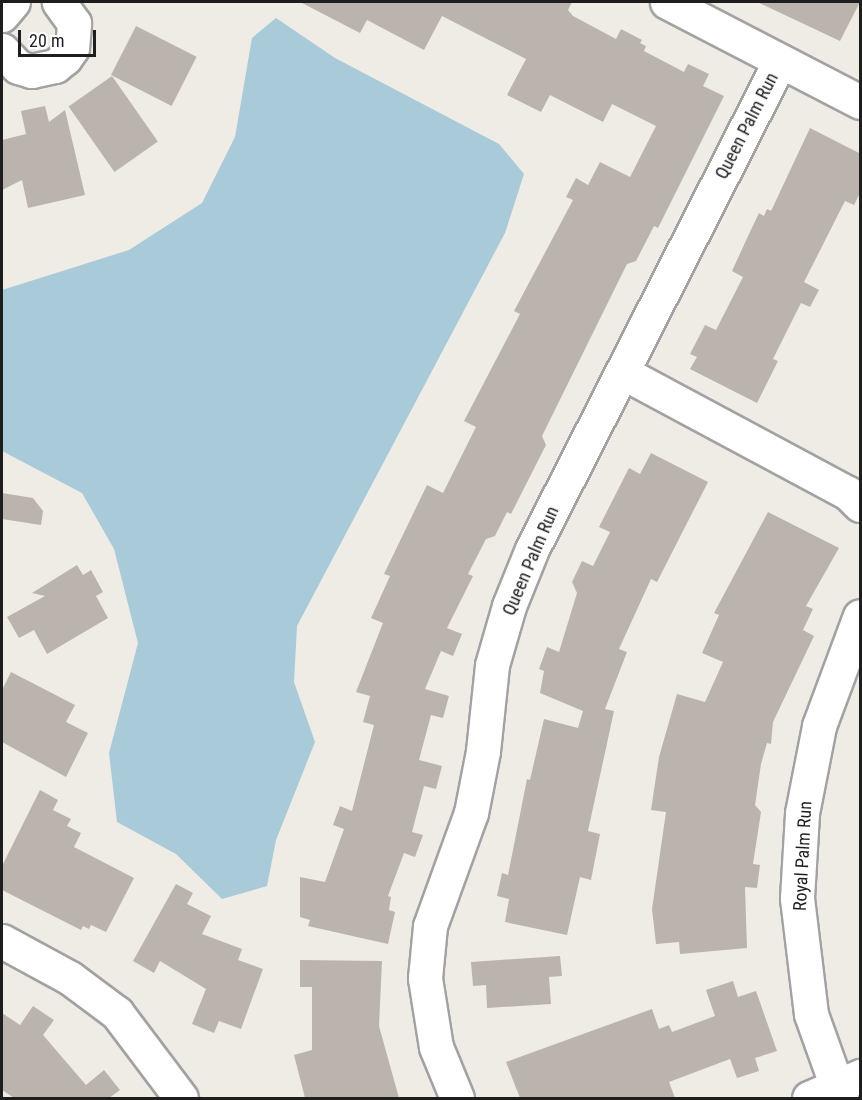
<!DOCTYPE html>
<html>
<head>
<meta charset="utf-8">
<style>
	body { margin:0 }
	#map { position:relative; width:862px; height:1100px; overflow:hidden; background:#eeece5; font-family:"Roboto Condensed",sans-serif }
	div>[style] { position:absolute }
	.water>* { inset:0; background:#a9cad8 }
	.building>* { inset:0; background:#bbb4ae; transform-origin:0 0 }
	.roads { filter:drop-shadow(2px 0 #a2a2a2) drop-shadow(-2px 0 #a2a2a2) drop-shadow(0 2px #a2a2a2) drop-shadow(0 -2px #a2a2a2) }
	.minor>* { height:33px; margin:-16.5px; padding:0 16.5px; transform-origin:16.5px; border-radius:16.5px; background:#fff }
	span { translate:-50% -50%; white-space:nowrap; text-align:center; line-height:1.15; -webkit-text-stroke:6px #fff; paint-order:stroke }
	.street-label { font-size:18px; color:#1e1e1e }
	.frame { position:absolute; inset:0; border:3px solid #1e1e1e; pointer-events:none }
	.scale { position:absolute; left:18px; top:30px; width:78px; height:27px; box-sizing:border-box; border:3px solid #1e1e1e; border-top:0; padding-left:8px; font-size:18px; line-height:21px; white-space:nowrap; color:#1e1e1e; -webkit-text-stroke:4px #fff; paint-order:stroke }
</style>
</head>
<body>
<div id="map">
	<div class="water">
		<i style="clip-path:polygon(276px 18px,335px 58px,499px 144px,524px 174px,505px 233px,297px 626px,294px 682px,315px 742px,276px 840px,267px 886px,222px 899px,176px 854px,117px 822px,109px 753px,138px 643px,114px 549px,82px 493px,2px 451px,2px 290px,129px 250px,202px 203px,235px 137px,252px 38px)"></i>
	</div>
	<div class="building">
		<i style="clip-path:polygon(300px 2px,572px 2px,568px 10px,573px 16px,616px 39px,621px 29px,642px 40px,640px 43px,646px 46px,644px 51px,684px 72px,688px 64px,709px 74px,703px 86px,724px 96px,658px 228px,654px 226px,636px 261px,627px 264px,542px 436px,546px 445px,511px 514px,507px 512px,495px 536px,486px 539px,468px 574px,473px 576px,447px 628px,462px 634px,453px 656px,441px 651px,425px 689px,449px 696px,443px 718px,431px 715px,419px 760px,442px 766px,436px 789px,424px 786px,412px 832px,423px 835px,415px 857px,404px 853px,388px 896px,391px 897px,389px 910px,395px 912px,388px 944px,308px 926px,310px 920px,300px 917px,300px 877px,325px 882px,344px 829px,333px 825px,340px 806px,352px 811px,374px 725px,363px 722px,370px 696px,356px 692px,383px 623px,371px 618px,390px 576px,384px 574px,427px 485px,443px 493px,476px 427px,464px 421px,520px 314px,514px 311px,573px 200px,566px 197px,576px 178px,588px 185px,600px 162px,630px 177px,656px 126px,612px 104px,603px 122px,550px 95px,541px 112px,507px 95px,526px 59px,442px 16px,424px 50px,367px 20px,360px 33px)"></i>
		<i style="clip-path:polygon(757px 2px,860px 2px,840px 41px)"></i>
		<i style="left:136px;top:26px;width:68px;height:55px;rotate:27deg"></i>
		<i style="left:112px;top:76px;width:80px;height:53px;rotate:55deg"></i>
		<i style="clip-path:polygon(45px 106px,49px 122px,65px 110px,85px 195px,28px 208px,22px 180px,2px 190px,2px 140px,26px 134px,21px 111px)"></i>
		<i style="clip-path:polygon(810px 128px,861px 154px,861px 191px,854px 205px,845px 201px,804px 282px,819px 290px,810px 307px,801px 303px,773px 359px,778px 361px,757px 403px,690px 369px,697px 357px,690px 354px,705px 325px,716px 330px,743px 277px,732px 271px,749px 234px,759px 213px,764px 216px,767px 209px,771px 211px)"></i>
		<i style="clip-path:polygon(651px 453px,708px 482px,657px 582px,651px 579px,619px 649px,627px 652px,605px 709px,614px 711px,588px 831px,600px 834px,591px 880px,580px 877px,567px 935px,505px 922px,509px 899px,497px 896px,502px 873px,508px 875px,527px 779px,530px 780px,544px 719px,578px 728px,583px 711px,540px 693px,544px 671px,539px 669px,547px 647px,559px 652px,577px 593px,572px 582px,582px 561px,593px 566px,610px 532px,599px 527px,629px 468px,640px 474px)"></i>
		<i style="clip-path:polygon(2px 493px,33px 498px,43px 511px,41px 525px,2px 519px)"></i>
		<i style="clip-path:polygon(768px 512px,839px 548px,806px 606px,813px 609px,803px 630px,814px 636px,773px 722px,771px 744px,767px 743px,761px 764px,755px 805px,761px 812px,753px 864px,760px 865px,757px 888px,745px 887px,747px 948px,680px 954px,679px 942px,656px 944px,652px 909px,666px 812px,651px 810px,659px 757px,677px 694px,705px 702px,723px 662px,702px 653px,719px 615px,714px 613px)"></i>
		<i style="clip-path:polygon(77px 565px,83px 575px,91px 570px,103px 592px,96px 596px,108px 618px,47px 654px,34px 630px,19px 638px,7px 617px,45px 596px,32px 593px)"></i>
		<i style="clip-path:polygon(11px 672px,75px 705px,66px 722px,88px 733px,66px 777px,2px 742px,2px 690px)"></i>
		<i style="clip-path:polygon(40px 790px,58px 800px,53px 810px,71px 819px,67px 826px,81px 833px,74px 847px,134px 878px,106px 932px,91px 925px,89px 929px,83px 926px,81px 930px,2px 890px,2px 866px)"></i>
		<i style="clip-path:polygon(176px 884px,193px 893px,187px 904px,211px 916px,202px 934px,242px 949px,238px 960px,263px 969px,241px 1029px,219px 1021px,214px 1033px,192px 1024px,206px 989px,160px 961px,154px 973px,133px 961px)"></i>
		<i style="clip-path:polygon(560px 956px,562px 976px,549px 977px,551px 1004px,487px 1008px,486px 985px,473px 986px,471px 962px)"></i>
		<i style="clip-path:polygon(300px 960px,382px 961px,379px 1026px,399px 1098px,305px 1098px,294px 1055px,312px 1050px,312px 987px,300px 987px)"></i>
		<i style="clip-path:polygon(733px 981px,738px 997px,756px 991px,777px 1051px,755px 1058px,759px 1071px,737px 1078px,730px 1059px,669px 1082px,675px 1098px,520px 1098px,506px 1062px,652px 1009px,659px 1029px,669px 1025px,672px 1032px,715px 1016px,706px 990px)"></i>
		<i style="clip-path:polygon(33px 1006px,54px 1020px,43px 1035px,86px 1085px,104px 1070px,120px 1090px,109px 1098px,14px 1098px,2px 1090px,2px 1013px,20px 1025px)"></i>
	</div>
	<div class="roads">
		<div class="minor">
			<i style="left:667px;top:2px;width:217px;rotate:27.4deg"></i>
			<i style="left:2px;top:15px;width:17px;rotate:-50deg"></i>
			<i style="left:2px;top:50px;width:23px;rotate:47deg"></i>
			<i style="left:18px;top:67px;width:14px;rotate:17deg"></i>
			<i style="left:31px;top:71px;width:25px;rotate:-12deg"></i>
			<i style="left:55px;top:66px;width:13px;rotate:-39deg"></i>
			<i style="left:65px;top:58px;width:12px;rotate:-55deg"></i>
			<i style="left:72px;top:48px;width:25px;rotate:-85deg"></i>
			<i style="left:74px;top:23px;width:26px;rotate:-126deg"></i>
			<i style="left:622px;top:372px;width:256px;rotate:28.2deg"></i>
			<i style="left:848px;top:493px;width:17px;rotate:45deg"></i>
			<i style="left:2px;top:941px;width:77px;rotate:28.6deg"></i>
			<i style="left:70px;top:978px;width:59px;rotate:36.7deg"></i>
			<i style="left:117px;top:1013px;width:106px;rotate:53deg"></i>
			<i style="left:457px;top:1098px;width:55px;rotate:-112.4deg"></i>
			<i style="left:436px;top:1047px;width:70px;rotate:-99.1deg"></i>
			<i style="left:425px;top:978px;width:52px;rotate:-84.5deg"></i>
			<i style="left:430px;top:926px;width:120px;rotate:-70.1deg"></i>
			<i style="left:471px;top:813px;width:63px;rotate:-79deg"></i>
			<i style="left:483px;top:751px;width:86px;rotate:-84deg"></i>
			<i style="left:492px;top:665px;width:61px;rotate:-73.9deg"></i>
			<i style="left:509px;top:606px;width:61px;rotate:-68deg"></i>
			<i style="left:532px;top:549px;width:547px;rotate:-63.06deg"></i>
			<i style="left:809px;top:1098px;width:56px;rotate:-23.3deg"></i>
			<i style="left:841px;top:1098px;width:89px;rotate:-109.7deg"></i>
			<i style="left:811px;top:1014px;width:117px;rotate:-96.9deg"></i>
			<i style="left:797px;top:898px;width:85px;rotate:-86.6deg"></i>
			<i style="left:802px;top:813px;width:89px;rotate:-78.9deg"></i>
			<i style="left:819px;top:726px;width:117px;rotate:-69.6deg"></i>
		</div>
	</div>
	<div class="street-label">
		<span style="left:747px;top:126px;rotate:-63deg">Queen Palm Run</span>
		<span style="left:531px;top:561px;rotate:-67deg">Queen Palm Run</span>
		<span style="left:803px;top:856px;rotate:-87deg">Royal Palm Run</span>
	</div>
	<div class="frame"></div>
	<div class="scale">20 m</div>
</div>
</body>
</html>
